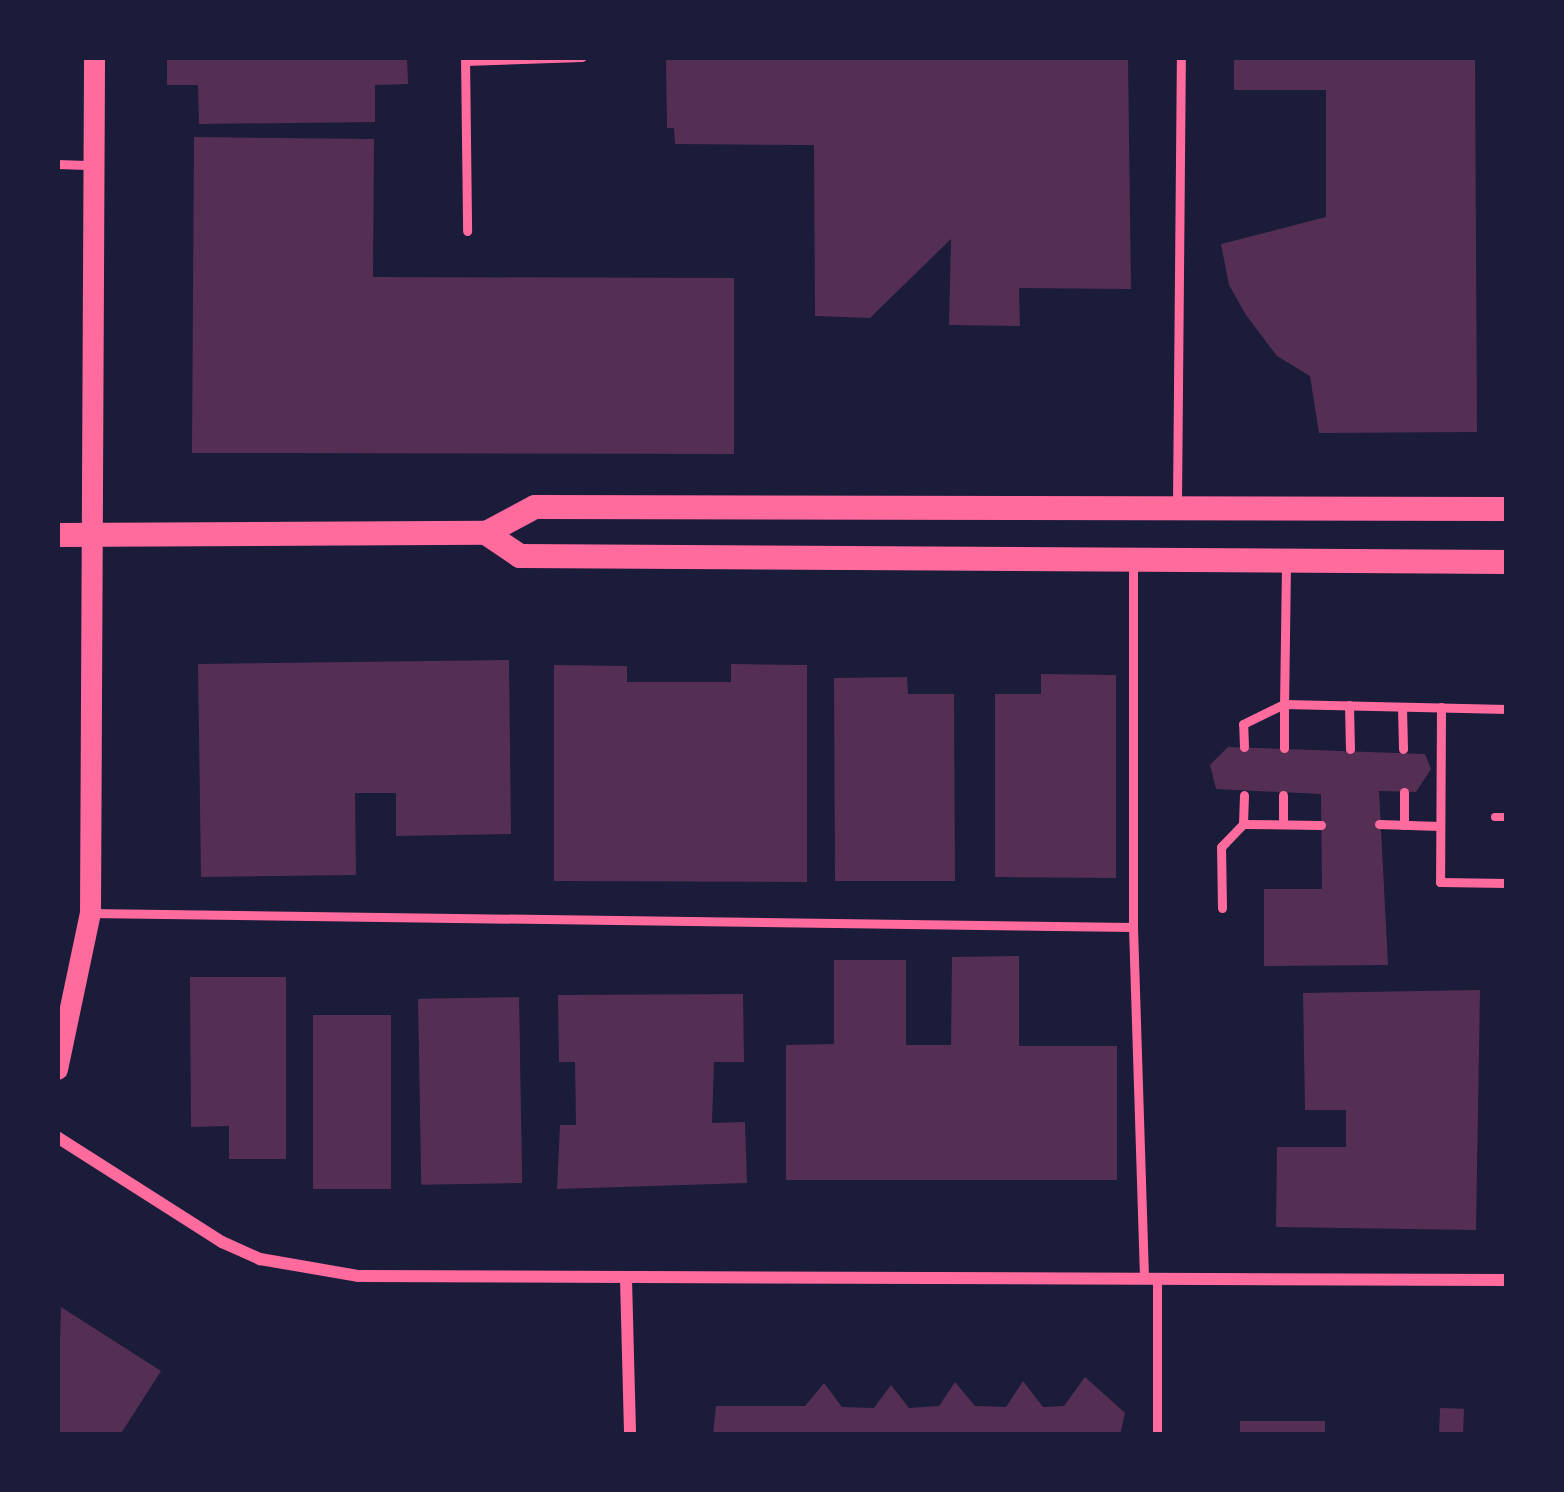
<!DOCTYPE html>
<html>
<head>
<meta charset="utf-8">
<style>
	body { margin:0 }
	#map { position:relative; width:1564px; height:1492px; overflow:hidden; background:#1b1b3a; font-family:"Source Serif 4",serif }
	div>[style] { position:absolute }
	.building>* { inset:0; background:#542f53; transform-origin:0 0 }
	.path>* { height:8px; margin:-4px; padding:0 4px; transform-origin:4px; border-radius:4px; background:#ff6b9d }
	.service>* { height:9px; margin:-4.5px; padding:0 4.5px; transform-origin:4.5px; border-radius:4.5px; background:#ff6b9d }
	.minor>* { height:12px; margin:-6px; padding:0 6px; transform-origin:6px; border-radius:6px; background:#ff6b9d }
	.tertiary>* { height:21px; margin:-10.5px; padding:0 10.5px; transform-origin:10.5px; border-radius:10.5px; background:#ff6b9d }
	.secondary>* { height:24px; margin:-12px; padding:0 12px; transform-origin:12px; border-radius:12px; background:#ff6b9d }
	span { translate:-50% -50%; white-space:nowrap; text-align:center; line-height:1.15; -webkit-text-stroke:9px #1b1b3a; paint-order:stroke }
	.frame { position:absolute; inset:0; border:60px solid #1b1b3a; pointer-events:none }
</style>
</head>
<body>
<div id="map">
	<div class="building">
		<i style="clip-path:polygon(167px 57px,407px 57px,408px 84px,375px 85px,375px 122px,199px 124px,198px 85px,167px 85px)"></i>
		<i style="clip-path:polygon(666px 57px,1128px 57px,1131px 289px,1019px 288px,1020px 326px,949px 325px,951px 239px,870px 318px,815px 316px,814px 145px,675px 144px,674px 128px,667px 128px)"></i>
		<i style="clip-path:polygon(1234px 57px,1475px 57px,1477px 432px,1319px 433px,1310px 376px,1277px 356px,1246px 315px,1229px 285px,1221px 244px,1326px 217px,1326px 90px,1234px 90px)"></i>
		<i style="clip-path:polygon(194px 137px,374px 139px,373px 277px,734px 278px,734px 454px,192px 453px)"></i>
		<i style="clip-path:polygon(509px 660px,511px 834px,396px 836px,396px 793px,355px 793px,356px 875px,201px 877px,198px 664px)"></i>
		<i style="clip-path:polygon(731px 664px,807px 665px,807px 882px,554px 881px,554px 665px,627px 666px,627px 682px,731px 682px)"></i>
		<i style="clip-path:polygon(1041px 674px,1116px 675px,1116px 878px,995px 877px,995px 694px,1041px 694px)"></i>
		<i style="clip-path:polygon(907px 677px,908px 694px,954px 694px,955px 881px,835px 881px,834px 678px)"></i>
		<i style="clip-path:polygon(1228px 747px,1425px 754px,1431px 769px,1416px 792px,1379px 791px,1388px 965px,1264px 966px,1264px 889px,1322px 889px,1321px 794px,1216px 789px,1210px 765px)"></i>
		<i style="clip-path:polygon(1019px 956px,1019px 1046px,1117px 1046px,1117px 1180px,786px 1180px,786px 1045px,834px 1044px,834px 960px,906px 960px,906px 1045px,951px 1045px,952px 957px)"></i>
		<i style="clip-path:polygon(190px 977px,286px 977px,286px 1159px,229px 1159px,229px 1126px,191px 1127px)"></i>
		<i style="clip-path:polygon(1480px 990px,1476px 1230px,1276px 1227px,1277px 1147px,1346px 1147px,1346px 1110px,1305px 1110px,1303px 993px)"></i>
		<i style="clip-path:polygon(743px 994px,744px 1062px,714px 1062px,712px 1123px,745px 1122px,747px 1183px,557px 1189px,560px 1125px,576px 1125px,575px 1062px,559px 1062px,558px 995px)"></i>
		<i style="left:519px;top:997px;width:186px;height:101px;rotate:89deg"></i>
		<i style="left:313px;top:1015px;width:78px;height:174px"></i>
		<i style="clip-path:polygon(61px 1307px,161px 1371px,120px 1435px,57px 1435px)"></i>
		<i style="clip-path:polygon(1085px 1377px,1125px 1413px,1120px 1435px,713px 1435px,716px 1406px,805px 1406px,824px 1383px,842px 1407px,874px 1408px,891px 1385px,909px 1408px,939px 1406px,955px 1382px,975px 1406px,1006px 1407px,1023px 1381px,1043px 1407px,1064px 1406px)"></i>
		<i style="left:1440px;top:1408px;width:24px;height:27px;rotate:2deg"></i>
		<i style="left:1240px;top:1421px;width:85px;height:14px"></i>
	</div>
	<div class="path">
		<i style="left:1495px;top:817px;width:12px"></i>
	</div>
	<div class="service">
		<i style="left:465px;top:57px;width:174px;rotate:89.3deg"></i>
		<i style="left:466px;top:61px;width:116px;rotate:-2deg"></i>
		<i style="left:57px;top:164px;width:37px;rotate:2deg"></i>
		<i style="left:1177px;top:503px;width:446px;rotate:-89.5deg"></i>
		<i style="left:1133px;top:565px;width:362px;rotate:90deg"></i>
		<i style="left:1133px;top:927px;width:352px;rotate:88.2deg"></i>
		<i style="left:1286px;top:565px;width:139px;rotate:90.8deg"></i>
		<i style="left:1284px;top:704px;width:223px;rotate:1.3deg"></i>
		<i style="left:1349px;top:705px;width:44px;rotate:88.7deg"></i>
		<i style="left:1402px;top:707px;width:42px;rotate:88.6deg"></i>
		<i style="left:1441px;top:707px;width:175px;rotate:90.3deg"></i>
		<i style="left:1440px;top:882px;width:67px;rotate:0.9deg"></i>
		<i style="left:1244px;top:747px;width:23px;rotate:-92deg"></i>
		<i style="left:1243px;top:724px;width:46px;rotate:-26deg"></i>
		<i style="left:1284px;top:704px;width:44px;rotate:90deg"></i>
		<i style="left:1404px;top:792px;width:33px;rotate:90deg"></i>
		<i style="left:1244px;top:795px;width:29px;rotate:92deg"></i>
		<i style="left:1243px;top:824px;width:78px;rotate:0.7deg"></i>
		<i style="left:1283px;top:795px;width:29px;rotate:90deg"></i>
		<i style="left:1379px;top:824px;width:60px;rotate:1.9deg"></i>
		<i style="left:1222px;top:908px;width:61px;rotate:-90.9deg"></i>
		<i style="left:1221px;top:847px;width:32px;rotate:-46deg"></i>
		<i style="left:90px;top:913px;width:1043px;rotate:0.77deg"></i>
		<i style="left:1157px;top:1278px;width:157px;rotate:90deg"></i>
	</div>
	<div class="minor">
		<i style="left:57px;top:1137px;width:196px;rotate:32.5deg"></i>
		<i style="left:222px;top:1242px;width:42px;rotate:24.1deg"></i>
		<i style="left:260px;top:1259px;width:99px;rotate:9.8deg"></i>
		<i style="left:358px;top:1276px;width:1149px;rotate:0.2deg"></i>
		<i style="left:626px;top:1279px;width:156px;rotate:88.5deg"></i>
	</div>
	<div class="tertiary">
		<i style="left:57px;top:1069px;width:159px;rotate:-78.1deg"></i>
		<i style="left:90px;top:913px;width:856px;rotate:-89.73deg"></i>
	</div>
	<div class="secondary">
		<i style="left:486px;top:533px;width:41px;rotate:34.1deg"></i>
		<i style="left:520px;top:556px;width:987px;rotate:0.35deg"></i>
		<i style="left:57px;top:535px;width:429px;rotate:-0.3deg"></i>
		<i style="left:486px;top:533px;width:55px;rotate:-28deg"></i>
		<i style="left:535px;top:507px;width:972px;rotate:0.12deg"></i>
	</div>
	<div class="frame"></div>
</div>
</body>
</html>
